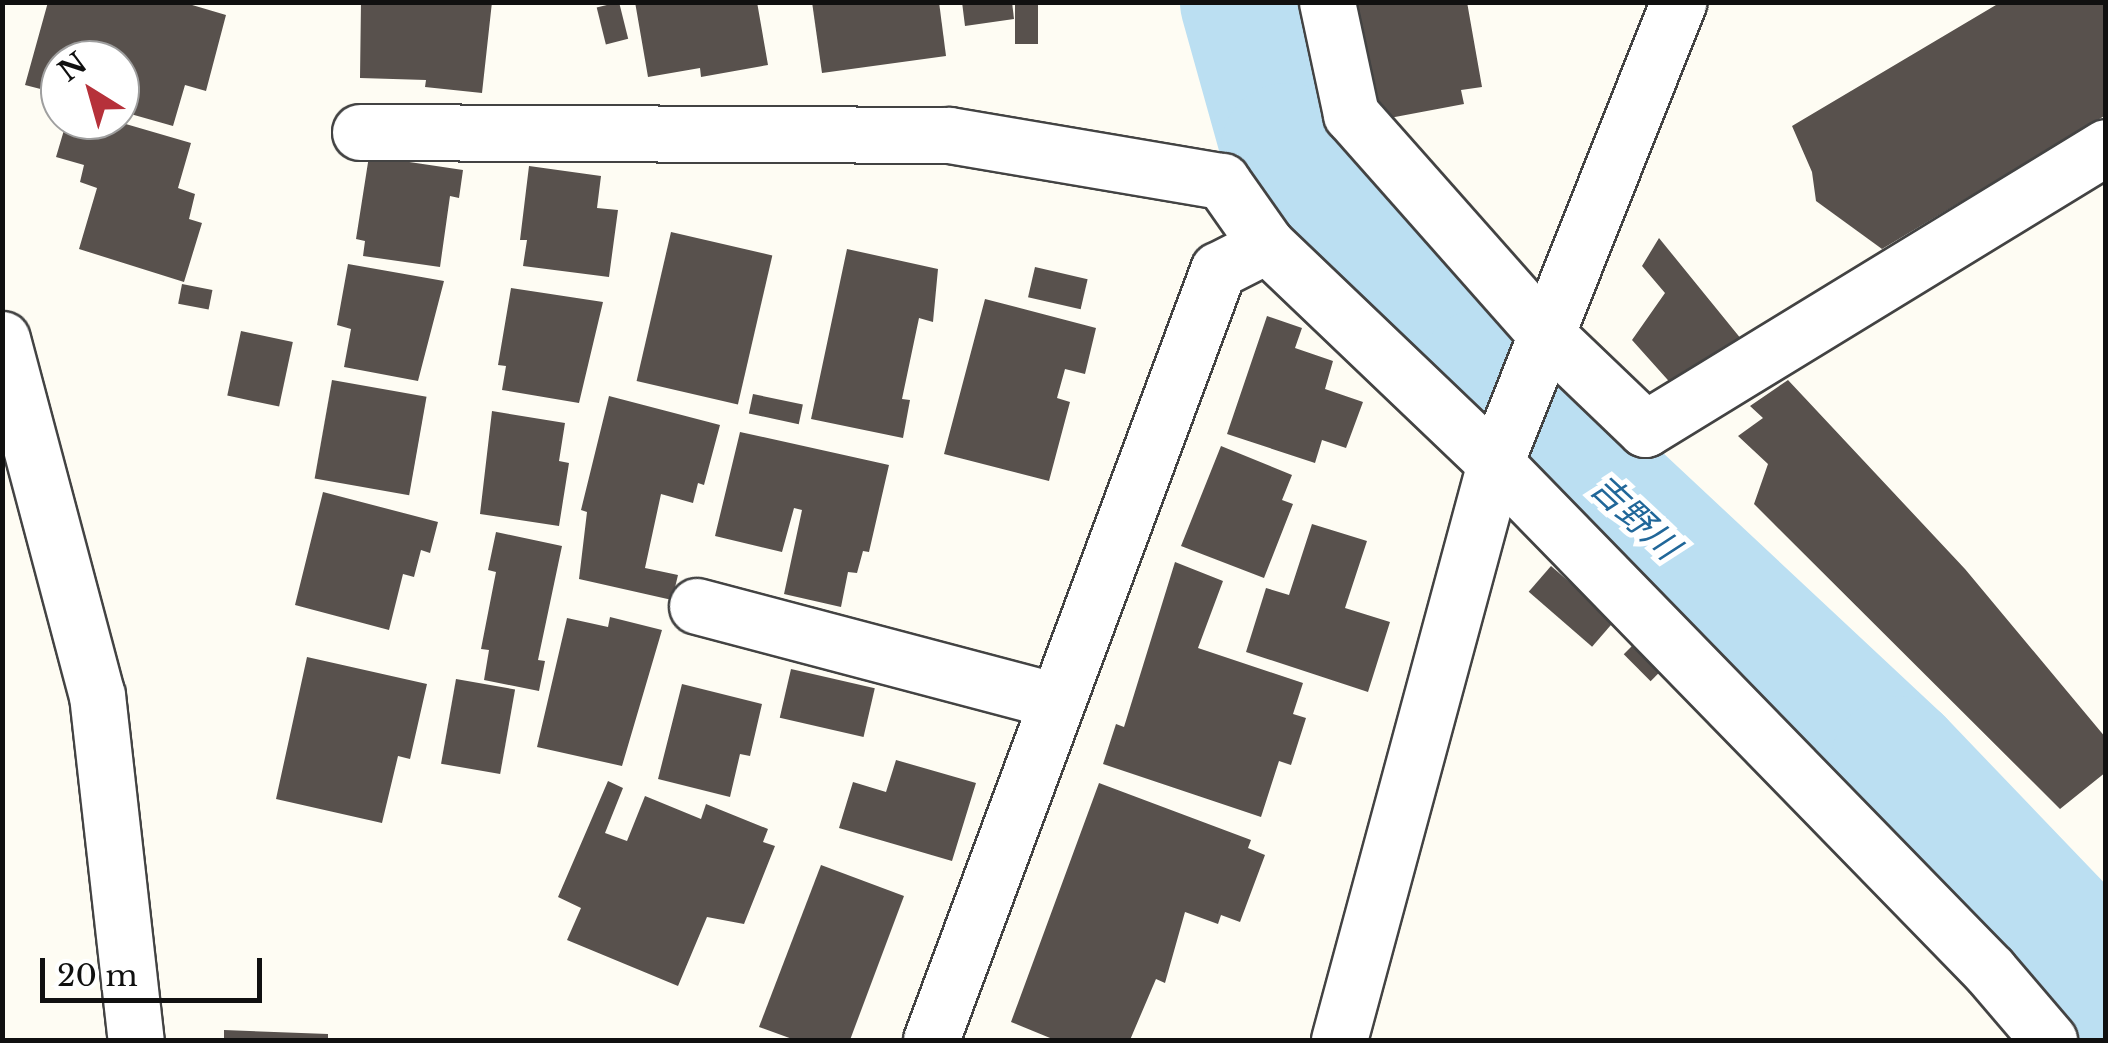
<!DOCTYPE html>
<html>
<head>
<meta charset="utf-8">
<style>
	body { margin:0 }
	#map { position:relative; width:2108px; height:1043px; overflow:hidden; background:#fefcf3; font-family:"Libre Baskerville","Noto Sans JP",serif }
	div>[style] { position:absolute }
	.river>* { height:132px; margin:-66px; padding:0 66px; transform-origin:66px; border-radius:66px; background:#bbdff2 }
	.building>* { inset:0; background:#58514d; transform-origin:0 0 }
	.roads { filter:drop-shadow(2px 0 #434343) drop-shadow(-2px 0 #434343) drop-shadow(0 2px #434343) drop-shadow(0 -2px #434343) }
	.minor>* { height:55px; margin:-27.5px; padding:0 27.5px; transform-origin:27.5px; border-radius:27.5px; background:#fff }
	.tertiary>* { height:55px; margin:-27.5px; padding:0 27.5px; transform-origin:27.5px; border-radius:27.5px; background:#fff }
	span { translate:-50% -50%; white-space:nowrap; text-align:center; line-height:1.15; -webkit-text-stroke:10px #fff; paint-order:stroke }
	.water-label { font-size:35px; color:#216799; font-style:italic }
	.frame { position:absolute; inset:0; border:5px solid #101010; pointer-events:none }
	.north { position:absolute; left:40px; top:40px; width:100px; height:100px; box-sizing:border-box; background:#fff; border:2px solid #9f9f9f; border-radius:50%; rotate:323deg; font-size:28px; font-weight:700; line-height:40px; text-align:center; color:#101010 }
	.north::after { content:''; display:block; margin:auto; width:35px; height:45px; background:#b6313a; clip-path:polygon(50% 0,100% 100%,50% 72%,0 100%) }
	.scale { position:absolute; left:40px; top:958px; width:222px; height:45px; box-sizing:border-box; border:5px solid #101010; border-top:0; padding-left:12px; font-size:30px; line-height:35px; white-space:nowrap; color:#101010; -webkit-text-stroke:8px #fff; paint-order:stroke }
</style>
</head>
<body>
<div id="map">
	<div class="river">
		<i style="left:1246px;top:2px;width:153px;rotate:74.4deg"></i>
		<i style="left:1287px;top:149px;width:299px;rotate:49.1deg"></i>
		<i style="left:1483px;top:375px;width:567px;rotate:43.07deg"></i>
		<i style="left:1897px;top:762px;width:302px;rotate:46.2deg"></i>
	</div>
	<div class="building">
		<i style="clip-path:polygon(48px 2px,182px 2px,226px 15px,206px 91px,185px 85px,173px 126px,120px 111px,120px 60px,60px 60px,60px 94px,25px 85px)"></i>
		<i style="clip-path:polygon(361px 2px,492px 2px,482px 93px,425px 87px,426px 80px,360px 78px)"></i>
		<i style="left:619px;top:2px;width:38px;height:23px;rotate:76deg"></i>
		<i style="clip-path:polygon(635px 2px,757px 2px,768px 65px,701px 77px,700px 68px,648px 77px)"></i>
		<i style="clip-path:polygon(812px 2px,939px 2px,946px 56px,822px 73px)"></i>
		<i style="clip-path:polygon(962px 2px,1012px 2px,1014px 19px,965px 26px)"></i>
		<i style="left:1015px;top:2px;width:23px;height:42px"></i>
		<i style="clip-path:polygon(1357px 2px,1467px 2px,1482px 87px,1461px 90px,1464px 104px,1379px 120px)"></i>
		<i style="clip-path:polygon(2001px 2px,2106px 2px,2106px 115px,1882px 249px,1816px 201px,1812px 172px,1792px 126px)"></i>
		<i style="clip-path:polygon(67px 120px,112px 120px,191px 143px,178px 188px,195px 194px,189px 219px,202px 223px,184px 282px,79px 249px,97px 188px,80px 182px,84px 165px,56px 157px)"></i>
		<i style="clip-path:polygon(369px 156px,463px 170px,459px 198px,450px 196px,440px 267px,363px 256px,365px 241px,356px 239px)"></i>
		<i style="clip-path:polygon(529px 166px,601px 176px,597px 208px,618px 210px,609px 277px,523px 266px,527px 240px,520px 240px)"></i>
		<i style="left:671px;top:232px;width:104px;height:153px;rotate:13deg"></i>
		<i style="clip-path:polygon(1659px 238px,1746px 345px,1675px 388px,1632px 340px,1665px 293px,1642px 266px)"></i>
		<i style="clip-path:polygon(847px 249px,938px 269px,933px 322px,919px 318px,902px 399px,910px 400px,903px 438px,811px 419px)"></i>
		<i style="clip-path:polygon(348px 264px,444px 281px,418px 381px,344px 367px,351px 329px,337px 325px)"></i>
		<i style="left:1035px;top:267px;width:54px;height:31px;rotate:13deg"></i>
		<i style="left:182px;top:284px;width:31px;height:20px;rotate:11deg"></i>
		<i style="clip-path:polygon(511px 288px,603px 302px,579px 403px,502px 390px,506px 366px,498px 365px)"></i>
		<i style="clip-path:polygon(985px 299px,1096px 328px,1085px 374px,1065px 369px,1057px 398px,1070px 402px,1049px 481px,944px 454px)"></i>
		<i style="clip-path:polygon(1267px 316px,1302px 328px,1295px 348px,1333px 361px,1325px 389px,1363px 402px,1346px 448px,1322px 440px,1315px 463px,1227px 434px)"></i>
		<i style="left:241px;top:331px;width:53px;height:66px;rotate:12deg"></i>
		<i style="left:332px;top:380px;width:96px;height:100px;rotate:10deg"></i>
		<i style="clip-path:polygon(1788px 380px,1965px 569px,2106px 738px,2106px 772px,2060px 809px,1754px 504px,1768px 464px,1738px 436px,1763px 418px,1750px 406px)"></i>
		<i style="left:753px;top:394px;width:51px;height:20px;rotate:12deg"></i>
		<i style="clip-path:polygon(609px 396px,720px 425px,704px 485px,698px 483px,693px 503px,661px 494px,645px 568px,678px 575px,672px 600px,579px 579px,587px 512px,581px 510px)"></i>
		<i style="clip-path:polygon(492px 411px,565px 423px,559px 461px,569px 463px,559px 526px,480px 514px)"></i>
		<i style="clip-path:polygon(740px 432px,889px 465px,869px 552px,863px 551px,857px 573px,848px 572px,841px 607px,784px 594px,802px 510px,794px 508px,782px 552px,715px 536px)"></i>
		<i style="clip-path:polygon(1221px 446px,1292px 475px,1282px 500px,1293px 504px,1264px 578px,1181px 546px)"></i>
		<i style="clip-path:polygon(323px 492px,438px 522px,430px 553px,421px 550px,414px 577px,403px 574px,389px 630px,295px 605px)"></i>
		<i style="clip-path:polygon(1312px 524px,1367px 541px,1345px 608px,1390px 622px,1368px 692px,1246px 652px,1266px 588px,1289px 595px)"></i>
		<i style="clip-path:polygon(496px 532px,562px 546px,538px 660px,545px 661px,539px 691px,484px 680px,489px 650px,481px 649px,496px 572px,488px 570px)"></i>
		<i style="clip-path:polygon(1175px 562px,1223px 581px,1198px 648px,1303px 683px,1293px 714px,1306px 718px,1291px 765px,1279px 761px,1261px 817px,1103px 764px,1116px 724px,1124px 727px)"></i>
		<i style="left:1551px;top:566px;width:84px;height:34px;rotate:41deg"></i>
		<i style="clip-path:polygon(610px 617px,662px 630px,622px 766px,537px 747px,567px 618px,608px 627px)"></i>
		<i style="left:1640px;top:638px;width:38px;height:23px;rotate:45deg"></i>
		<i style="clip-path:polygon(307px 657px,427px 684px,410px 759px,398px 756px,382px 823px,276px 799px)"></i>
		<i style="left:791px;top:669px;width:86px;height:50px;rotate:13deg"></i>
		<i style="left:456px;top:679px;width:60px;height:86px;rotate:10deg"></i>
		<i style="clip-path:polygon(682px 684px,762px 704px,750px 756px,740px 754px,730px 797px,658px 779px)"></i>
		<i style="clip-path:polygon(896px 760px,976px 783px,952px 861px,839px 828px,853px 782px,886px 792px)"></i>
		<i style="clip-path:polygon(608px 781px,623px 788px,605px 833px,627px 841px,645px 796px,701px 819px,706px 804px,768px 829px,763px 842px,775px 846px,744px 924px,707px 917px,678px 986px,567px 940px,581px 908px,558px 897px)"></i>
		<i style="clip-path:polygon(1099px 783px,1251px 840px,1248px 848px,1265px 855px,1240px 922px,1221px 915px,1218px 924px,1185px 912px,1165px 983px,1156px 979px,1130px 1040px,1055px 1040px,1011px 1022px)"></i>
		<i style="clip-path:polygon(821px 865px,904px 896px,850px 1040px,795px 1040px,759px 1027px)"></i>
		<i style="clip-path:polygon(224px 1030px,328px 1034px,328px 1040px,224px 1040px)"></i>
	</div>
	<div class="roads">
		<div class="minor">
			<i style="left:1327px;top:2px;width:115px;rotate:77.9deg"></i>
			<i style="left:1351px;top:114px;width:291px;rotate:48.5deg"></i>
			<i style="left:1544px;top:332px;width:140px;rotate:43.8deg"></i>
			<i style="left:1645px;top:429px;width:540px;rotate:-31.45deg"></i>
			<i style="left:360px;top:132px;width:589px;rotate:0.29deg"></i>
			<i style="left:949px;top:135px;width:277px;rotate:9.6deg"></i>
			<i style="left:1222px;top:181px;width:78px;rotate:54.9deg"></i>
			<i style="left:2px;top:339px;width:368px;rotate:75.1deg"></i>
			<i style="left:97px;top:695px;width:347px;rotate:83.6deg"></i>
			<i style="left:697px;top:606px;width:369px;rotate:14.8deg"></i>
			<i style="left:931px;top:1040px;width:822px;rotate:-69.56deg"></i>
			<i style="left:1218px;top:270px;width:55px;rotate:-27deg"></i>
			<i style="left:1267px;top:245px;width:315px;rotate:43.7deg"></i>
			<i style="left:1495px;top:463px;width:709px;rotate:45.74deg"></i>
			<i style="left:1990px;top:971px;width:91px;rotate:49.5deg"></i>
		</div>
		<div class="tertiary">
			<i style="left:1339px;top:1040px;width:598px;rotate:-74.87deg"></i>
			<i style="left:1495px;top:463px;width:496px;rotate:-68.3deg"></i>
		</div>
	</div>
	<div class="water-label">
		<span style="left:1635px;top:517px;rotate:43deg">吉野川</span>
	</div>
	<div class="frame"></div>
	<div class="north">N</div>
	<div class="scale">20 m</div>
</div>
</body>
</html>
